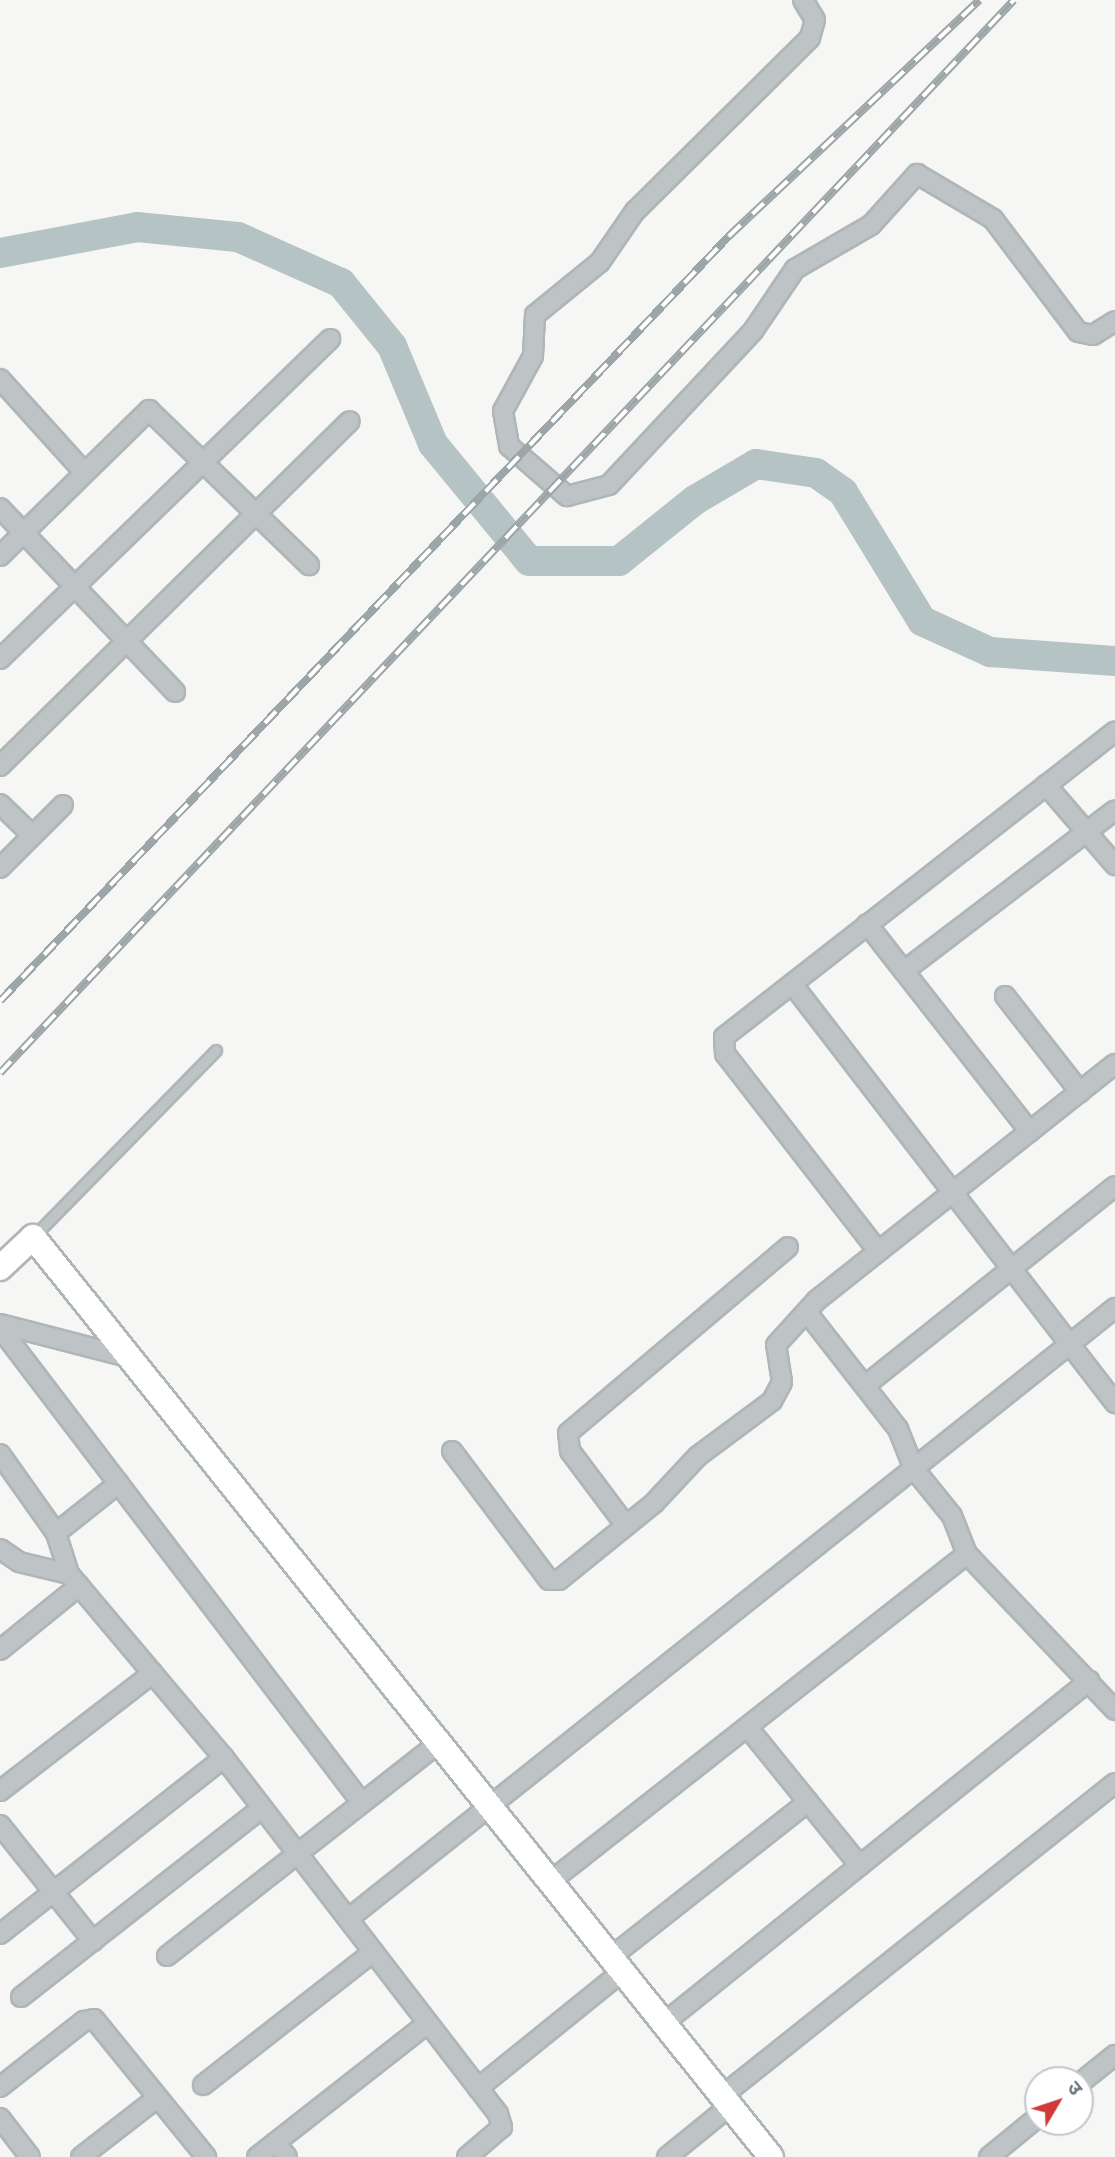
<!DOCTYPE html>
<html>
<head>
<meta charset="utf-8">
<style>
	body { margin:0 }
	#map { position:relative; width:1115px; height:2157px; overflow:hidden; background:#f6f6f4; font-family:"Source Sans 3","Noto Sans Devanagari",sans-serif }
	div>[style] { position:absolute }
	.river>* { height:30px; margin:-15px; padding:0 15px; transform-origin:15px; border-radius:15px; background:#b5c3c4 }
	.roads { filter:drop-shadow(2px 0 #aeb6b8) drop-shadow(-2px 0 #aeb6b8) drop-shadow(0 2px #aeb6b8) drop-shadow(0 -2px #aeb6b8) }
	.lane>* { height:9px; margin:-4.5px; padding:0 4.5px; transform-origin:4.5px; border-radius:4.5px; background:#bec3c5 }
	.street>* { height:18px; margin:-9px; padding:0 9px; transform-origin:9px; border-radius:9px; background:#bec3c5 }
	.secondary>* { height:24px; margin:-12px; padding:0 12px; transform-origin:12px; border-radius:12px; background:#fff }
	.rail>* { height:8px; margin-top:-4px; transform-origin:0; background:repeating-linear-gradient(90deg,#fff 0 16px,#9ca5a8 0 32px); box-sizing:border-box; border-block:2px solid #9ca5a8 }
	span { translate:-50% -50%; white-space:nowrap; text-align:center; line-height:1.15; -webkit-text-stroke:7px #fff; paint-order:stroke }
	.north { position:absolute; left:1024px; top:2066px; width:70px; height:70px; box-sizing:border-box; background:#fff; border:2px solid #c1c9cb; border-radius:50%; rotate:51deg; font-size:19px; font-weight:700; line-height:28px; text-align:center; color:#65777c }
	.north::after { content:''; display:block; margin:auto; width:24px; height:32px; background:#d03b3a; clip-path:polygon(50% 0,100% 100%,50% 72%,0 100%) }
</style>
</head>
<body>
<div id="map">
	<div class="river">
		<i style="left:0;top:253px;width:139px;rotate:-10.7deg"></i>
		<i style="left:137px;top:227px;width:101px;rotate:5.7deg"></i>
		<i style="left:238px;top:237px;width:113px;rotate:24.1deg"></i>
		<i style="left:341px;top:283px;width:81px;rotate:51deg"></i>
		<i style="left:392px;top:346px;width:106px;rotate:67.3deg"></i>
		<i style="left:433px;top:444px;width:151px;rotate:50.6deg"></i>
		<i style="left:529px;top:561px;width:90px"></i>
		<i style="left:619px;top:561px;width:97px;rotate:-38.8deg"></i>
		<i style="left:695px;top:500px;width:71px;rotate:-30.5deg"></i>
		<i style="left:756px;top:464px;width:61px;rotate:8.5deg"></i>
		<i style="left:816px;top:473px;width:33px;rotate:35deg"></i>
		<i style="left:843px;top:492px;width:151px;rotate:58.5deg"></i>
		<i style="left:922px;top:621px;width:75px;rotate:24.5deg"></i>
		<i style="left:990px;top:652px;width:125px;rotate:4.1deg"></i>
	</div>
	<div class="roads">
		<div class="lane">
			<i style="left:34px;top:1236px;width:260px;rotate:-45.6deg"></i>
		</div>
		<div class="street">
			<i style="left:803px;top:0;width:23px;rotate:59deg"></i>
			<i style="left:815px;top:20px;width:19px;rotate:106deg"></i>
			<i style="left:810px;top:38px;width:246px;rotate:135.3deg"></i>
			<i style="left:635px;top:211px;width:62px;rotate:124.5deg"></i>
			<i style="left:600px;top:262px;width:84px;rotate:140.8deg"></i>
			<i style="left:535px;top:315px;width:41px;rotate:92.8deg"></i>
			<i style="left:533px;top:356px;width:63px;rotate:118.6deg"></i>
			<i style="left:503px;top:411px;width:36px;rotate:80deg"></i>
			<i style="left:509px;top:446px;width:77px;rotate:40.8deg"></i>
			<i style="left:567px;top:496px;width:43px;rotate:-14.7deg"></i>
			<i style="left:609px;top:485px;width:211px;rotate:-46.9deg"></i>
			<i style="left:753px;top:331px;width:75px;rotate:-55.9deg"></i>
			<i style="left:795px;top:269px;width:88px;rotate:-30.1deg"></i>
			<i style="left:871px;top:225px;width:69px;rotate:-48deg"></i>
			<i style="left:917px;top:174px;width:88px;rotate:30.6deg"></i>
			<i style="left:993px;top:219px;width:141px;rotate:53deg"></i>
			<i style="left:1078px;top:332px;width:15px;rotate:11deg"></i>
			<i style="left:1093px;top:335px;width:26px;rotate:-32deg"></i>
			<i style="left:0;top:379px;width:125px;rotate:47.9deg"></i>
			<i style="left:0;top:508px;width:254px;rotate:46.4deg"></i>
			<i style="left:0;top:556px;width:209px;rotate:-44.4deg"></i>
			<i style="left:149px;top:410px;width:223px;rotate:44.1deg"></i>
			<i style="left:0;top:659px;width:460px;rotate:-44.1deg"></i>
			<i style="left:0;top:766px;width:491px;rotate:-44.6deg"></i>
			<i style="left:1046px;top:785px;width:106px;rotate:49.2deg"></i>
			<i style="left:0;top:804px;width:45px;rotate:44.1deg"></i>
			<i style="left:0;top:868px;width:89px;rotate:-45deg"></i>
			<i style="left:867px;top:924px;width:264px;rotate:51.9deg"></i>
			<i style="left:904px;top:971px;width:265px;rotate:-37.3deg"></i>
			<i style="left:793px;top:985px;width:528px;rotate:52.39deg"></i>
			<i style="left:1005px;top:996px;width:122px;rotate:52deg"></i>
			<i style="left:878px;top:1251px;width:249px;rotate:-127.8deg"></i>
			<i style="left:725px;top:1054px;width:17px;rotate:-93deg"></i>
			<i style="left:724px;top:1037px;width:496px;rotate:-38deg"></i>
			<i style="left:809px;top:1315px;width:145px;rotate:52deg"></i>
			<i style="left:898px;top:1429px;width:43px;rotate:68.2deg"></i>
			<i style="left:914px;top:1469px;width:60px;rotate:51deg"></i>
			<i style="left:952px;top:1516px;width:41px;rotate:68.5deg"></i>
			<i style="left:967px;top:1554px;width:215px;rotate:46.5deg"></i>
			<i style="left:0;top:1324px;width:135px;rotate:14.5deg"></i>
			<i style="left:0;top:1328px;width:597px;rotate:52.69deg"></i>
			<i style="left:867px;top:1384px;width:317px;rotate:-38.6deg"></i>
			<i style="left:452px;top:1451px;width:161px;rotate:53.1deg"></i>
			<i style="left:549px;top:1580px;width:10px"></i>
			<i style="left:559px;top:1580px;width:122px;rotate:-39deg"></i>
			<i style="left:654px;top:1503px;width:64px;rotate:-46.9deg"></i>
			<i style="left:698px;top:1456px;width:92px;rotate:-36.6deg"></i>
			<i style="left:772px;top:1401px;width:21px;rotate:-62deg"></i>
			<i style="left:782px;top:1382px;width:37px;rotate:-99deg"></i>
			<i style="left:776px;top:1345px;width:61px;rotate:-47.7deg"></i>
			<i style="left:817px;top:1300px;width:380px;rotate:-38.4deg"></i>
			<i style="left:0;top:1454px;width:97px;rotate:54.7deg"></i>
			<i style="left:56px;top:1533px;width:43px;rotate:72.4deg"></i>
			<i style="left:69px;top:1574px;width:241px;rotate:49.9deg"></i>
			<i style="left:224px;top:1758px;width:449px;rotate:52.4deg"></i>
			<i style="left:498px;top:2114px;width:14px;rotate:73deg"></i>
			<i style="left:502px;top:2127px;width:46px;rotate:139.4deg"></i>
			<i style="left:624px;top:1523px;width:90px;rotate:-126.9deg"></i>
			<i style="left:570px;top:1451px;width:18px;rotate:-96deg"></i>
			<i style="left:568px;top:1433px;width:288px;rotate:-40.2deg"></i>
			<i style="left:56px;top:1533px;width:80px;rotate:-38.4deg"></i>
			<i style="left:0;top:1549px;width:23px;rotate:34deg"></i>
			<i style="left:19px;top:1562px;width:51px;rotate:13.5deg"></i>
			<i style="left:0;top:1650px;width:102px;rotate:-39deg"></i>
			<i style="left:749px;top:1729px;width:176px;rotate:51deg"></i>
			<i style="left:0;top:1791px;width:193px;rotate:-37.6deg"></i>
			<i style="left:0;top:1825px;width:149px;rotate:51.3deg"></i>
			<i style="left:551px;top:1881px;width:529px;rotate:-38.17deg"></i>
			<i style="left:348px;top:1919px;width:981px;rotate:-38.54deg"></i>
			<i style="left:0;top:1934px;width:285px;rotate:-38.2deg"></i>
			<i style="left:167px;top:1956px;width:347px;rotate:-38.1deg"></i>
			<i style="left:611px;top:1957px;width:251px;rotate:-38.2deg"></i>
			<i style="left:21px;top:1997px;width:306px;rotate:-38.1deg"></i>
			<i style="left:664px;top:2023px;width:546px;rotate:-38.82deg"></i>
			<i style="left:1080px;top:2083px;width:45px;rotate:-38.7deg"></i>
			<i style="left:203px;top:2085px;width:216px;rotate:-38deg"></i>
			<i style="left:0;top:2087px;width:107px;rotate:-38.2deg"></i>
			<i style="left:84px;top:2021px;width:10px;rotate:-11deg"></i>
			<i style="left:94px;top:2019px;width:178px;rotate:50.9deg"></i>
			<i style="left:478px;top:2088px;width:186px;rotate:-38.9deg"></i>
			<i style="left:722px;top:2096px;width:502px;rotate:-38.54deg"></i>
			<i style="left:0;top:2118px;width:49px;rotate:52.4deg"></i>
			<i style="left:275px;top:2143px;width:18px;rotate:49deg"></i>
			<i style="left:81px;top:2157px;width:96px;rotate:-37.8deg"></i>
			<i style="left:257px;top:2157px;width:217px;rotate:-38.1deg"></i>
			<i style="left:667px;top:2157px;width:81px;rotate:-39deg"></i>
			<i style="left:989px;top:2157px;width:63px;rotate:-39.2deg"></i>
		</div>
		<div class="secondary">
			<i style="left:0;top:1268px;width:45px;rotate:-43.2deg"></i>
			<i style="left:33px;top:1237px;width:1179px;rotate:51.26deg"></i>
		</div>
	</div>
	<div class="rail">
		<i style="left:0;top:1001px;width:1057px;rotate:-46.38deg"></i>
		<i style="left:729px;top:236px;width:344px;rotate:-43.3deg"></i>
		<i style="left:0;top:1073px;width:1476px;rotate:-46.62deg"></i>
	</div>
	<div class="north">उ</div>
</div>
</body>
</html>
